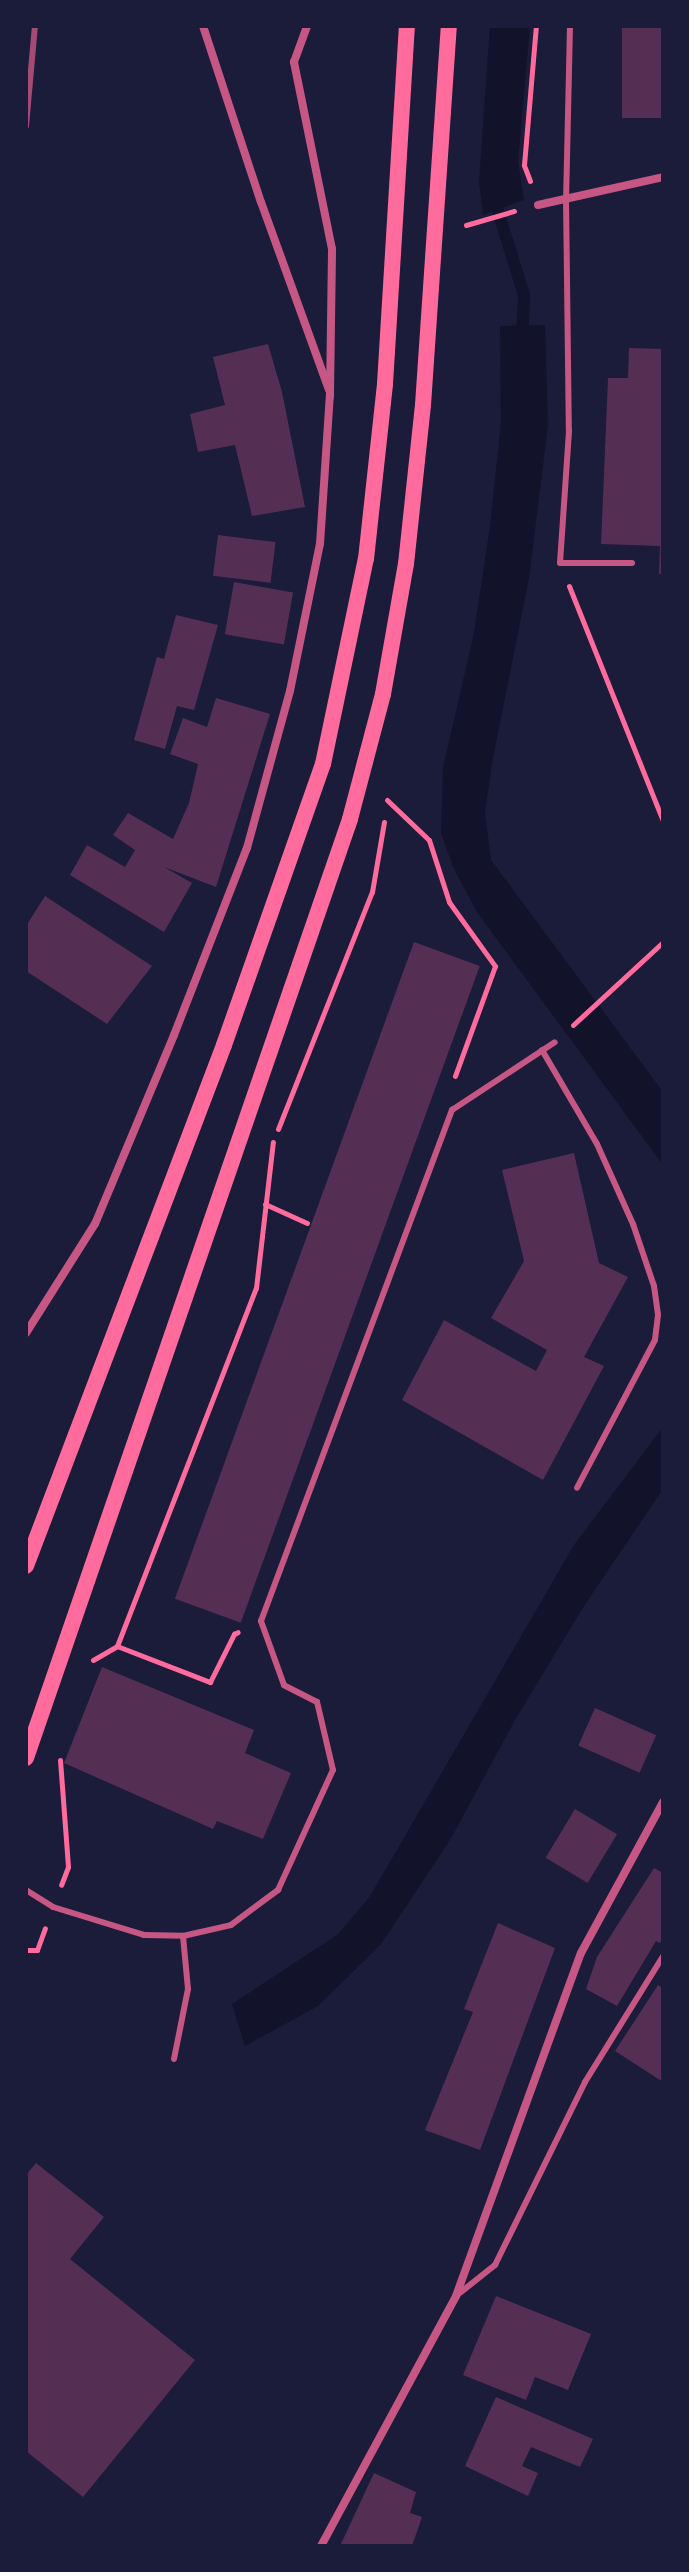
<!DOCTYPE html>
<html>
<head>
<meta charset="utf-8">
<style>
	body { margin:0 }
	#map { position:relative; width:689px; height:2572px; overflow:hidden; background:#1b1b3a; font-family:Merriweather,serif }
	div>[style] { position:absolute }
	.water>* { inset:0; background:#12122b }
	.stream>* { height:12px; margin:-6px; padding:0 6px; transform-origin:6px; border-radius:6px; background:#12122b }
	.building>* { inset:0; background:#542f53; transform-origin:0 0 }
	.path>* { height:5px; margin:-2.5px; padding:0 2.5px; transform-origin:2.5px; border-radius:2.5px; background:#ff6b9d }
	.service>* { height:6px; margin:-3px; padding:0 3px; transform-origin:3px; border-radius:3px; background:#c65784 }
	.minor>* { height:8px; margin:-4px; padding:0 4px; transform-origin:4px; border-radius:4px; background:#c65784 }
	.secondary>* { height:16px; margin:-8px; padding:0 8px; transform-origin:8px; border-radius:8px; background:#ff6b9d }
	.rail>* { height:6px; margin:-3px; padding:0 3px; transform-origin:3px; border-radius:3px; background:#a44b75 }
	span { translate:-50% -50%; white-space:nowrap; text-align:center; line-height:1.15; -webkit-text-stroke:8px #1b1b3a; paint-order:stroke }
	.frame { position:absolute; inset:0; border:28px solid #1b1b3a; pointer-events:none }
</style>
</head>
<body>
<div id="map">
	<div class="water">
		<i style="clip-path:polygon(490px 26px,530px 26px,518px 161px,524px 200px,483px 215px,479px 182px)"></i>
		<i style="clip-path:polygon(545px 325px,548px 425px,529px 578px,492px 763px,485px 813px,491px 860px,663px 1092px,663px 1165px,477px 912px,453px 867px,441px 833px,443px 768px,474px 633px,490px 526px,501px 423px,500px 326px)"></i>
		<i style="clip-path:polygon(663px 1427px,663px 1489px,584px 1606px,515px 1720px,450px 1840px,381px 1944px,318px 2006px,245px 2046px,232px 2004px,337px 1935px,369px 1898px,574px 1545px)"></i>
	</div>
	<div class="stream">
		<i style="left:496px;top:205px;width:94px;rotate:72.7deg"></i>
		<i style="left:524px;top:295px;width:47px;rotate:92.4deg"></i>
	</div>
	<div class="building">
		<i style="left:622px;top:26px;width:41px;height:92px"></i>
		<i style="clip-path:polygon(268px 344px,282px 392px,305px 507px,252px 516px,235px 445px,198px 452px,190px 414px,225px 405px,213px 357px)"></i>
		<i style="clip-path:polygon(629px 348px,663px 349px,663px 574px,659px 574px,660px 546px,601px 544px,608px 378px,628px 378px)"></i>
		<i style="left:218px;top:535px;width:58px;height:41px;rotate:7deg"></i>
		<i style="left:234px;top:582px;width:60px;height:53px;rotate:10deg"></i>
		<i style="clip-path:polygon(176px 615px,218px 625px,194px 710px,177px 706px,165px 749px,134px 740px,157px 657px,164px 659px)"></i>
		<i style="clip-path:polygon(216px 698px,270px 714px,216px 887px,164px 867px,192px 883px,164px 932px,70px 875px,87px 845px,125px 867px,135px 850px,113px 835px,128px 813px,173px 839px,189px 803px,198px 764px,170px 754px,183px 718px,207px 727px)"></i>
		<i style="clip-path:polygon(45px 896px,152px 966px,107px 1024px,26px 971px,26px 926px)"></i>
		<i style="left:414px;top:942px;width:70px;height:699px;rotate:20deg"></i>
		<i style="clip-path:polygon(574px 1153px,599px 1263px,628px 1277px,584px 1357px,604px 1366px,543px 1480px,402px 1400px,444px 1320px,536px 1371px,547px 1350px,491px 1318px,524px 1261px,502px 1170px)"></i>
		<i style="clip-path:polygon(102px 1667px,254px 1730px,245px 1753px,291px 1773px,263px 1839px,217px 1821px,213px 1829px,64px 1763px)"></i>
		<i style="left:595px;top:1708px;width:67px;height:41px;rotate:24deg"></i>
		<i style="left:575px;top:1809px;width:49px;height:57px;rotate:31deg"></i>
		<i style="clip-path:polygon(654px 1868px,663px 1873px,663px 1938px,660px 1943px,656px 1941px,617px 2006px,586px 1989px,597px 1957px)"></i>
		<i style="clip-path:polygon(498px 1923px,555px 1948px,480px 2150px,425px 2130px,473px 2012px,464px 2009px)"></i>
		<i style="clip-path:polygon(658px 1985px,663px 1988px,663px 2082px,615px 2051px)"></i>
		<i style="clip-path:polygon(36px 2163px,104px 2217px,70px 2259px,195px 2360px,83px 2497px,26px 2451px,26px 2175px)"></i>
		<i style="clip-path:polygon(496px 2296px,591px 2334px,568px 2390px,535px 2377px,526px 2400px,463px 2375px)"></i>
		<i style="clip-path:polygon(496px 2397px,593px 2439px,580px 2467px,531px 2447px,522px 2466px,538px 2473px,528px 2496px,465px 2466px)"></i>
		<i style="clip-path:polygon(374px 2473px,416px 2492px,410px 2513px,422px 2517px,412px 2546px,340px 2546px)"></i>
	</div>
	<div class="path">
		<i style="left:530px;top:181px;width:17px;rotate:-111deg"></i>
		<i style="left:524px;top:165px;width:140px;rotate:-85.1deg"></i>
		<i style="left:466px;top:225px;width:50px;rotate:-16.3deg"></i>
		<i style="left:569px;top:586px;width:253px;rotate:68.2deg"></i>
		<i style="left:387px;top:800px;width:58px;rotate:43.6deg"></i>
		<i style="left:429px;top:840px;width:65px;rotate:72.1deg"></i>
		<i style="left:449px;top:902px;width:79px;rotate:54.3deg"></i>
		<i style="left:495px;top:966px;width:117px;rotate:110deg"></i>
		<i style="left:573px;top:1025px;width:122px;rotate:-42.7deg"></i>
		<i style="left:278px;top:1129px;width:255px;rotate:-68.4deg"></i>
		<i style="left:372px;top:892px;width:71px;rotate:-80.3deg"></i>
		<i style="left:265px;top:1204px;width:46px;rotate:24.3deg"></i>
		<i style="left:117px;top:1646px;width:100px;rotate:21.2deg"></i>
		<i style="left:210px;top:1682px;width:54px;rotate:-63.4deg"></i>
		<i style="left:234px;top:1634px;width:4px;rotate:-27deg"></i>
		<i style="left:93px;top:1660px;width:28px;rotate:-30deg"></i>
		<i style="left:117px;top:1646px;width:384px;rotate:-68.8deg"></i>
		<i style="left:256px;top:1288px;width:147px;rotate:-83.4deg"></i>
		<i style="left:60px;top:1760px;width:107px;rotate:85.7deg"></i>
		<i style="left:68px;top:1867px;width:19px;rotate:111deg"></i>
		<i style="left:26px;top:1950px;width:11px"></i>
		<i style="left:37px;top:1950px;width:23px;rotate:-70deg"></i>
	</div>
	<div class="service">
		<i style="left:570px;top:26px;width:172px;rotate:91.3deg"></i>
		<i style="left:566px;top:198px;width:233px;rotate:89.3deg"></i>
		<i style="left:569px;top:431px;width:132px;rotate:93.9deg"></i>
		<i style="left:560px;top:563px;width:72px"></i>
		<i style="left:542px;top:1050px;width:109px;rotate:59.7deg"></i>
		<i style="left:597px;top:1144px;width:88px;rotate:65.8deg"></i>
		<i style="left:633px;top:1224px;width:65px;rotate:71.3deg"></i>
		<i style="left:654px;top:1286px;width:29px;rotate:82deg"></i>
		<i style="left:658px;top:1315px;width:25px;rotate:97deg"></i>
		<i style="left:655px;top:1340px;width:167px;rotate:117.8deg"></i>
		<i style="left:26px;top:1890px;width:32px;rotate:32deg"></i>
		<i style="left:53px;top:1907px;width:95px;rotate:17.1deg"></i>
		<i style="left:144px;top:1935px;width:39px;rotate:1deg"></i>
		<i style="left:183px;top:1936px;width:49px;rotate:-12.9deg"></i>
		<i style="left:231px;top:1925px;width:59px;rotate:-36.7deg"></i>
		<i style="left:278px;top:1890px;width:132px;rotate:-65.4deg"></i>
		<i style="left:333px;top:1770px;width:70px;rotate:-103.2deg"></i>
		<i style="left:317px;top:1702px;width:37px;rotate:-153deg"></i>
		<i style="left:284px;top:1685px;width:68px;rotate:-109.8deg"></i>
		<i style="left:261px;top:1621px;width:546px;rotate:-69.51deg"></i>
		<i style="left:452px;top:1110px;width:123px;rotate:-33.4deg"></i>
		<i style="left:174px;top:2059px;width:71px;rotate:-78.7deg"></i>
		<i style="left:188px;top:1989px;width:53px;rotate:-95.4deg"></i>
		<i style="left:456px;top:2296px;width:50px;rotate:-38.5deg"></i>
		<i style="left:495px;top:2265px;width:204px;rotate:-63.8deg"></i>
		<i style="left:585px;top:2082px;width:148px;rotate:-58.2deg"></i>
	</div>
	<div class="minor">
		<i style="left:203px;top:26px;width:185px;rotate:71.8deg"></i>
		<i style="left:261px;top:202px;width:200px;rotate:70.1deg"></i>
		<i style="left:538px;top:205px;width:128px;rotate:-12.6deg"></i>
		<i style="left:26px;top:1333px;width:129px;rotate:-57.7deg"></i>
		<i style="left:95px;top:1224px;width:205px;rotate:-67.3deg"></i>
		<i style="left:174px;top:1035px;width:201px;rotate:-68.7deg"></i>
		<i style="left:247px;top:848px;width:163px;rotate:-74.7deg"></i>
		<i style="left:290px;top:691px;width:150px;rotate:-78.5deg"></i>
		<i style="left:320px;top:544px;width:149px;rotate:-86.2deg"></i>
		<i style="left:330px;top:395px;width:146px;rotate:-89.2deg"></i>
		<i style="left:332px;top:249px;width:191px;rotate:-101.5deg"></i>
		<i style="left:294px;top:62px;width:38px;rotate:-70deg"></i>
		<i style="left:321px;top:2546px;width:284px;rotate:-61.6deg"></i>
		<i style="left:456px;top:2296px;width:365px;rotate:-70deg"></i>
		<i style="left:581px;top:1953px;width:172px;rotate:-61.5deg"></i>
	</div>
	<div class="secondary">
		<i style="left:26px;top:1566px;width:557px;rotate:-69.19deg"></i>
		<i style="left:224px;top:1045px;width:298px;rotate:-70.6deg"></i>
		<i style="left:323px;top:764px;width:209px;rotate:-78.2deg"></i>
		<i style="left:366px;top:559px;width:176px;rotate:-83.8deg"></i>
		<i style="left:385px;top:384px;width:359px;rotate:-86.5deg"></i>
		<i style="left:26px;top:1758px;width:993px;rotate:-70.96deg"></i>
		<i style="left:350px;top:819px;width:129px;rotate:-75.2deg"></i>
		<i style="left:383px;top:694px;width:132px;rotate:-80deg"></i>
		<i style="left:406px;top:564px;width:160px;rotate:-83.9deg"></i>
		<i style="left:423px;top:405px;width:380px;rotate:-86.1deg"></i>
	</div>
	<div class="rail">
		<i style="left:26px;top:126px;width:100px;rotate:-84.9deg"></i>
	</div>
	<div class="frame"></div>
</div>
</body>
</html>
